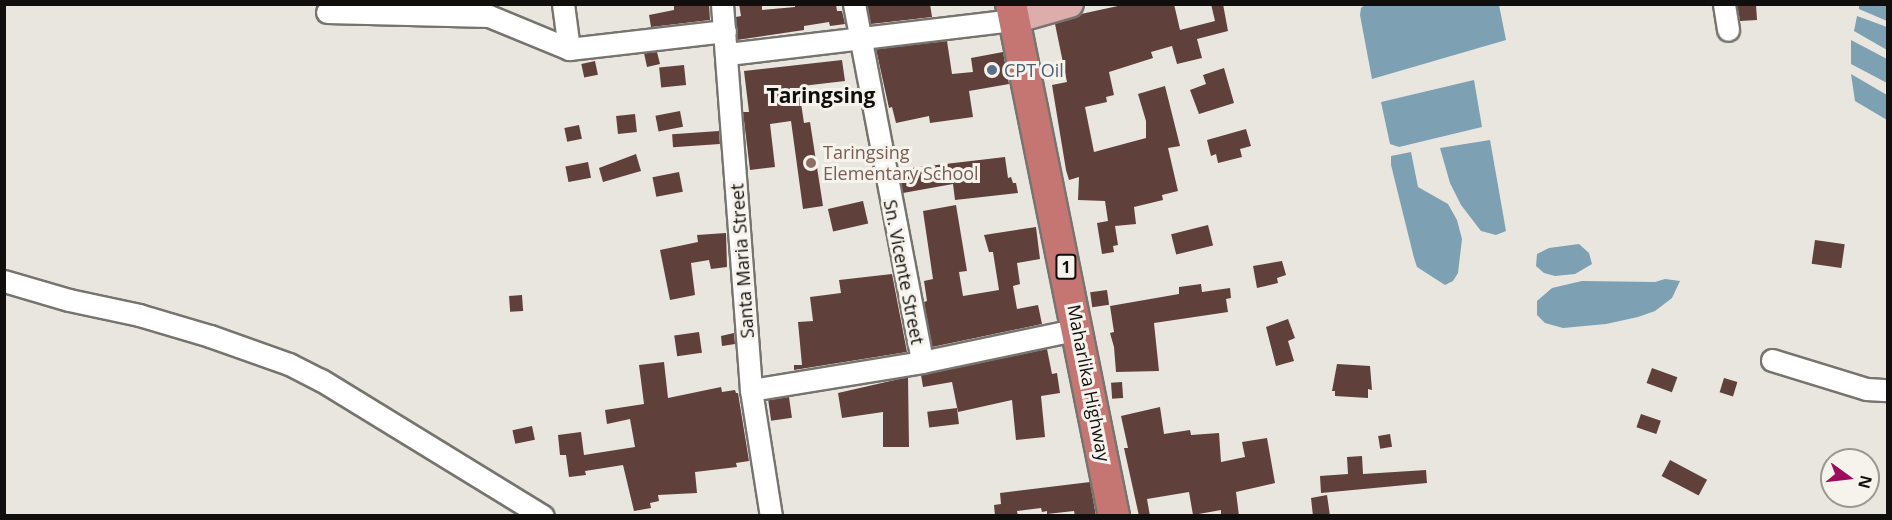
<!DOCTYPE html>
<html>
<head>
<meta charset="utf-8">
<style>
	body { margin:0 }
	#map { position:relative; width:1892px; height:520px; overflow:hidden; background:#e9e6df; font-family:"Open Sans",sans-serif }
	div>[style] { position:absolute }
	.water>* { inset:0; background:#7da0b3 }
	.building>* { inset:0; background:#60403a; transform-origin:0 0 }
	.roads { filter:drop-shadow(2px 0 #77746f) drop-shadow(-2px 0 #77746f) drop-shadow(0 2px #77746f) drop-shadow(0 -2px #77746f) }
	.minor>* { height:21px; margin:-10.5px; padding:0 10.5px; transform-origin:10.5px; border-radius:10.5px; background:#fff }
	.major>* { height:26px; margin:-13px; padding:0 13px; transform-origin:13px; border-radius:13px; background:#dcadaa }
	.highway>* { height:30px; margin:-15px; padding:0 15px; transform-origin:15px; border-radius:15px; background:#c57672 }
	.dots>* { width:16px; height:16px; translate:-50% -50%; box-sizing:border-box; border:3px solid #f6f3ed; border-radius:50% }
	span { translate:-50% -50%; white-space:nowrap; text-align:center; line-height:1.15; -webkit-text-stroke:6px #f6f3ed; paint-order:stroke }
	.shield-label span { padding:2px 4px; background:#f6f3ed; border:2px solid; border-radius:4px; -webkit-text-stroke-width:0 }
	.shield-label { font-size:16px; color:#100f0d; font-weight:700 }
	.service-label { font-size:18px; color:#4e5e75 }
	.left { translate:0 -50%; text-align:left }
	.education-label { font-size:18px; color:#785e54 }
	.street-label { font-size:18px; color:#100f0d }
	.quarter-label { font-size:21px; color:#100f0d; font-weight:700 }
	.frame { position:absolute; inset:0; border:6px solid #100f0d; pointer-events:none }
	.north { position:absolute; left:1820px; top:448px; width:60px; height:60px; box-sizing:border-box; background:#f6f3ed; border:2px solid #9a9893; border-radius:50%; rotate:105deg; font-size:16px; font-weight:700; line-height:24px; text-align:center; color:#100f0d }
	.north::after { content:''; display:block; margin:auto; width:21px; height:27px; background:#9c0d5b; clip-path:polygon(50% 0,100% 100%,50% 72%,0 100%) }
</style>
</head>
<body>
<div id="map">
	<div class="water">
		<i style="clip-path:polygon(1366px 4px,1499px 5px,1506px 40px,1372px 79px,1360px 15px,1361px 8px)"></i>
		<i style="clip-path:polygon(1859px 5px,1887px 5px,1887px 21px,1859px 9px)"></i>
		<i style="clip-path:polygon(1857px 16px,1887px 27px,1887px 50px,1854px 31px)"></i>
		<i style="clip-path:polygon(1851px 40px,1887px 59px,1887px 83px,1851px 64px)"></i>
		<i style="clip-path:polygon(1851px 74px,1887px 95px,1887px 120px,1855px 101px)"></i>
		<i style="clip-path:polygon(1474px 80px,1482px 127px,1399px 147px,1390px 144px,1381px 102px)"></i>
		<i style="clip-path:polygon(1490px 140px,1506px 231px,1496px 235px,1481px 231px,1461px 205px,1450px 183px,1440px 148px)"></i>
		<i style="clip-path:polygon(1411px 152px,1418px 187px,1448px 204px,1457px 220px,1462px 239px,1458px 273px,1453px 281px,1445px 285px,1417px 267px,1414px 258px,1391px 165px,1391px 156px)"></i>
		<i style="clip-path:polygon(1579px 244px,1589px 253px,1592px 264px,1575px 274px,1555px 276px,1544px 273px,1536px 266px,1537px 254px,1549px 248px)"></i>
		<i style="clip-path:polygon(1665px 279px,1680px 281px,1672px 298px,1655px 311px,1638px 317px,1606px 324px,1563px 328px,1545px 323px,1537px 315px,1537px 301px,1552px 288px,1582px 281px,1655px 282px)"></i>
	</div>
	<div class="building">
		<i style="clip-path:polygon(674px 4px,709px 4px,710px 20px,651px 27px,649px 15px,674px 10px)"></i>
		<i style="clip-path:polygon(739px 4px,762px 4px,762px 10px,795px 7px,795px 4px,836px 4px,837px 11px,842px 11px,845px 24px,830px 26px,829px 22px,804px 26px,804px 30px,737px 40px,736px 17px,741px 16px)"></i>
		<i style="clip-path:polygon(867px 4px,930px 4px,932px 17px,871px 24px)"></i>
		<i style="clip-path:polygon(1127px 4px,1174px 4px,1180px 30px,1215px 21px,1211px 4px,1223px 4px,1228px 31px,1197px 39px,1202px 58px,1177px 64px,1172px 46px,1151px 52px,1153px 58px,1109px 72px,1114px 95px,1106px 97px,1107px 102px,1085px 107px,1094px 152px,1146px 138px,1146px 121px,1138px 94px,1165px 86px,1180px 146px,1168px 148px,1178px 191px,1162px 195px,1163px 200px,1134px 207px,1136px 224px,1115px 226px,1118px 245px,1113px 246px,1114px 252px,1102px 254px,1097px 223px,1108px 221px,1105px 201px,1078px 200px,1079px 177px,1069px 180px,1066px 170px,1052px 85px,1067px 82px,1055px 24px,1081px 14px)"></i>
		<i style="clip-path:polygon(1737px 4px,1756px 4px,1757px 20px,1740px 21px)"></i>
		<i style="clip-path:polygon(947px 41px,952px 74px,973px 72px,971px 58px,1003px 52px,1009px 84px,969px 91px,973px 117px,930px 123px,929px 116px,896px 123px,892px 107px,889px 108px,876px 49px)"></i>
		<i style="clip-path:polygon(657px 52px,660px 64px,647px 67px,644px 53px)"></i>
		<i style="clip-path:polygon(842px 60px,845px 81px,802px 86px,803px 90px,799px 90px,804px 123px,810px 122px,823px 206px,803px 209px,791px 121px,770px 124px,775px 167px,750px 170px,743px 112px,749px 112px,744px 71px)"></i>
		<i style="left:595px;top:61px;width:14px;height:14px;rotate:78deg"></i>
		<i style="left:684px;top:65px;width:20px;height:25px;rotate:84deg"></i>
		<i style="clip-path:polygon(1224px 68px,1234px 103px,1199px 114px,1190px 90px,1206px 84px,1203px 75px)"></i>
		<i style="left:680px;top:111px;width:16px;height:25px;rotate:79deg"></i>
		<i style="left:635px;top:114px;width:18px;height:19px;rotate:84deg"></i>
		<i style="left:579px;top:125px;width:14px;height:15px;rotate:78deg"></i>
		<i style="clip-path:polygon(1246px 129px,1251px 146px,1240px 149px,1242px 157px,1218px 163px,1216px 154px,1211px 156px,1207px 140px)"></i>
		<i style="left:719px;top:131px;width:13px;height:47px;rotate:86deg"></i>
		<i style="clip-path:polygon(636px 154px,641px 171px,603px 182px,599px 168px)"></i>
		<i style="clip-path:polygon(1005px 157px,1008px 178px,1011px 177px,1013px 183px,1016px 183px,1018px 193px,955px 200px,953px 184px,903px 193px,900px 179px,905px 178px,904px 173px,912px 172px,911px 168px)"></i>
		<i style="left:588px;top:162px;width:16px;height:23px;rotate:79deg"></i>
		<i style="left:679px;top:172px;width:20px;height:27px;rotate:79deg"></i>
		<i style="left:863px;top:201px;width:23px;height:36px;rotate:77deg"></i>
		<i style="clip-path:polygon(956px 205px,967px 271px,959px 272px,963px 296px,999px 290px,993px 252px,989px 252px,984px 235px,1036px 227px,1040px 259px,1017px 263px,1020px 284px,1013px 286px,1017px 309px,1038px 305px,1042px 324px,932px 347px,924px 302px,927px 301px,924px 281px,933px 279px,923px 211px)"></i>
		<i style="left:1208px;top:225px;width:21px;height:38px;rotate:76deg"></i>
		<i style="clip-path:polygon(726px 233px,727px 267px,711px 269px,709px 260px,691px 263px,695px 295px,670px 300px,660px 250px,698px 242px,697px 235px)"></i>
		<i style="left:1815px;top:240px;width:30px;height:24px;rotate:8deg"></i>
		<i style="clip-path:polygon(1282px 261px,1286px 275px,1277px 278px,1278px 283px,1257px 288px,1253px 266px)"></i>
		<i style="clip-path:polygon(892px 274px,907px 352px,794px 370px,794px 365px,802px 365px,798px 322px,813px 321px,810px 297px,841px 293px,839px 280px)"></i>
		<i style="clip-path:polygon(1201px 284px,1202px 292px,1230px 288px,1231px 298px,1226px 299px,1228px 312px,1154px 323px,1159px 371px,1116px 372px,1114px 347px,1110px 333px,1114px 332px,1110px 306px,1179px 294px,1179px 287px)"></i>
		<i style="left:1107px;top:290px;width:15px;height:17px;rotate:82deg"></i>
		<i style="left:522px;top:295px;width:16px;height:13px;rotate:86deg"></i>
		<i style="clip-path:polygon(1288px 319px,1295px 338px,1288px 341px,1294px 361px,1276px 366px,1266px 327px)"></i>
		<i style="left:699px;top:332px;width:21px;height:25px;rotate:82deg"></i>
		<i style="clip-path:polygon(734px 333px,735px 344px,722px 346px,721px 336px)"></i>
		<i style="clip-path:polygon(1047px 349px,1052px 374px,1057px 373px,1060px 393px,1041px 396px,1045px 437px,1016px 440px,1012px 400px,958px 412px,952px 382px,923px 387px,921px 375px)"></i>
		<i style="clip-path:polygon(664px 362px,668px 398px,721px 387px,722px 392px,735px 390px,736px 393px,738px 393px,749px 461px,736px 463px,737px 467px,695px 472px,697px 493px,658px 495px,659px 501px,650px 503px,651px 508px,634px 511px,623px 465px,585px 471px,586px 475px,569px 477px,566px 455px,560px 455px,558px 435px,581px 432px,584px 455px,635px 447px,630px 419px,607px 424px,605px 410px,644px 404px,639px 365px)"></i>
		<i style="clip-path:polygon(1337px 364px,1370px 366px,1372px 390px,1368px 389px,1368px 398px,1335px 396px,1335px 391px,1332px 391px)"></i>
		<i style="left:1652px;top:368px;width:27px;height:16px;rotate:20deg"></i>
		<i style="clip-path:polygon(908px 377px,909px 447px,883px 447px,883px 412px,842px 418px,838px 393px)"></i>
		<i style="left:1724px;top:378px;width:14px;height:15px;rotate:17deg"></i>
		<i style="left:1122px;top:382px;width:16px;height:11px;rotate:86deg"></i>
		<i style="left:789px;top:397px;width:21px;height:21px;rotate:82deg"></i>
		<i style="clip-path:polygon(1160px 407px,1164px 434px,1190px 430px,1191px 435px,1219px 433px,1221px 462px,1245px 457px,1242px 442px,1267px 438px,1275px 483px,1236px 492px,1239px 516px,1221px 516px,1221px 510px,1193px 515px,1189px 492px,1147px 499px,1150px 516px,1139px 516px,1124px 448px,1128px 448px,1121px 416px)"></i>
		<i style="left:957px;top:408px;width:16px;height:30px;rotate:83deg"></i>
		<i style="left:1641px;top:414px;width:21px;height:14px;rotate:19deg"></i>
		<i style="left:532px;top:426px;width:14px;height:20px;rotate:78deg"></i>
		<i style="left:1390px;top:434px;width:13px;height:12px;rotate:81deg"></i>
		<i style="clip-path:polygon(1362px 456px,1363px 474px,1426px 470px,1427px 483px,1321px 493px,1320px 476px,1348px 474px,1347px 457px)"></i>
		<i style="left:1670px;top:460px;width:42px;height:18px;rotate:28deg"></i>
		<i style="clip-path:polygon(1090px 482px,1096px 516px,1075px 516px,1074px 511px,1047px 514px,1047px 511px,1042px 512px,1041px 508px,1017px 511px,1018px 516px,995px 516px,994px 505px,1001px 504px,1000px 493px)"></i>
		<i style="clip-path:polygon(1327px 495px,1330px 516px,1313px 516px,1311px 498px)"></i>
	</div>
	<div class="roads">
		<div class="minor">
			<i style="left:563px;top:4px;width:45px;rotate:82.4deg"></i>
			<i style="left:722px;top:4px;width:387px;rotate:85.7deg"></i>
			<i style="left:751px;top:390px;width:128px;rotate:81deg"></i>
			<i style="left:854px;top:4px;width:364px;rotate:79.2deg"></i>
			<i style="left:1724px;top:4px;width:26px;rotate:81deg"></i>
			<i style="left:327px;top:12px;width:162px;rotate:1.4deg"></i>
			<i style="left:489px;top:16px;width:87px;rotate:22.4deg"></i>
			<i style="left:569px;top:49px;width:157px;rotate:-6.6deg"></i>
			<i style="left:728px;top:54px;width:288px;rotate:-6.8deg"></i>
			<i style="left:4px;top:281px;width:68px;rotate:16.3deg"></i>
			<i style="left:69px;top:300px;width:72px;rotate:12.1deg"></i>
			<i style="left:139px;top:315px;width:74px;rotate:16.5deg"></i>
			<i style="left:210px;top:336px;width:84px;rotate:19.5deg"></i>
			<i style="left:289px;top:364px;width:36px;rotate:27deg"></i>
			<i style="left:321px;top:380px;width:260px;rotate:31.5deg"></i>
			<i style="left:1772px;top:360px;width:98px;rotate:17.1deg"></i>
			<i style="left:1866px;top:389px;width:22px;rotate:3deg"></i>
			<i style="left:751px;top:390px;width:173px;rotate:-9.3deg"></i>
			<i style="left:922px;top:362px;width:159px;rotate:-11.9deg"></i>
		</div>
		<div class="major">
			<i style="left:1014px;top:20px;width:58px;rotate:-15.9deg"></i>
		</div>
		<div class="highway">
			<i style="left:1011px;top:4px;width:522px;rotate:78.63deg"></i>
		</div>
	</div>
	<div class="dots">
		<i style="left:992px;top:70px;background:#5c6f8a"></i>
		<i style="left:811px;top:163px;background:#8d6e63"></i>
	</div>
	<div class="shield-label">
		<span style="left:1066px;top:267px">1</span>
	</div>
	<div class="service-label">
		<span class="left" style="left:1004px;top:70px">CPT Oil</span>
	</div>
	<div class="education-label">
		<span class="left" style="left:823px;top:163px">Taringsing<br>Elementary School</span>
	</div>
	<div class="street-label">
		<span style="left:742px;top:261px;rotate:-94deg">Santa Maria Street</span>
		<span style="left:904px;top:272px;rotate:79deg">Sn. Vicente Street</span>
		<span style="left:1089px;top:383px;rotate:79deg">Maharlika Highway</span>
	</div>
	<div class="quarter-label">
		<span style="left:821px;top:95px">Taringsing</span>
	</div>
	<div class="frame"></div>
	<div class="north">N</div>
</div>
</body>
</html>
